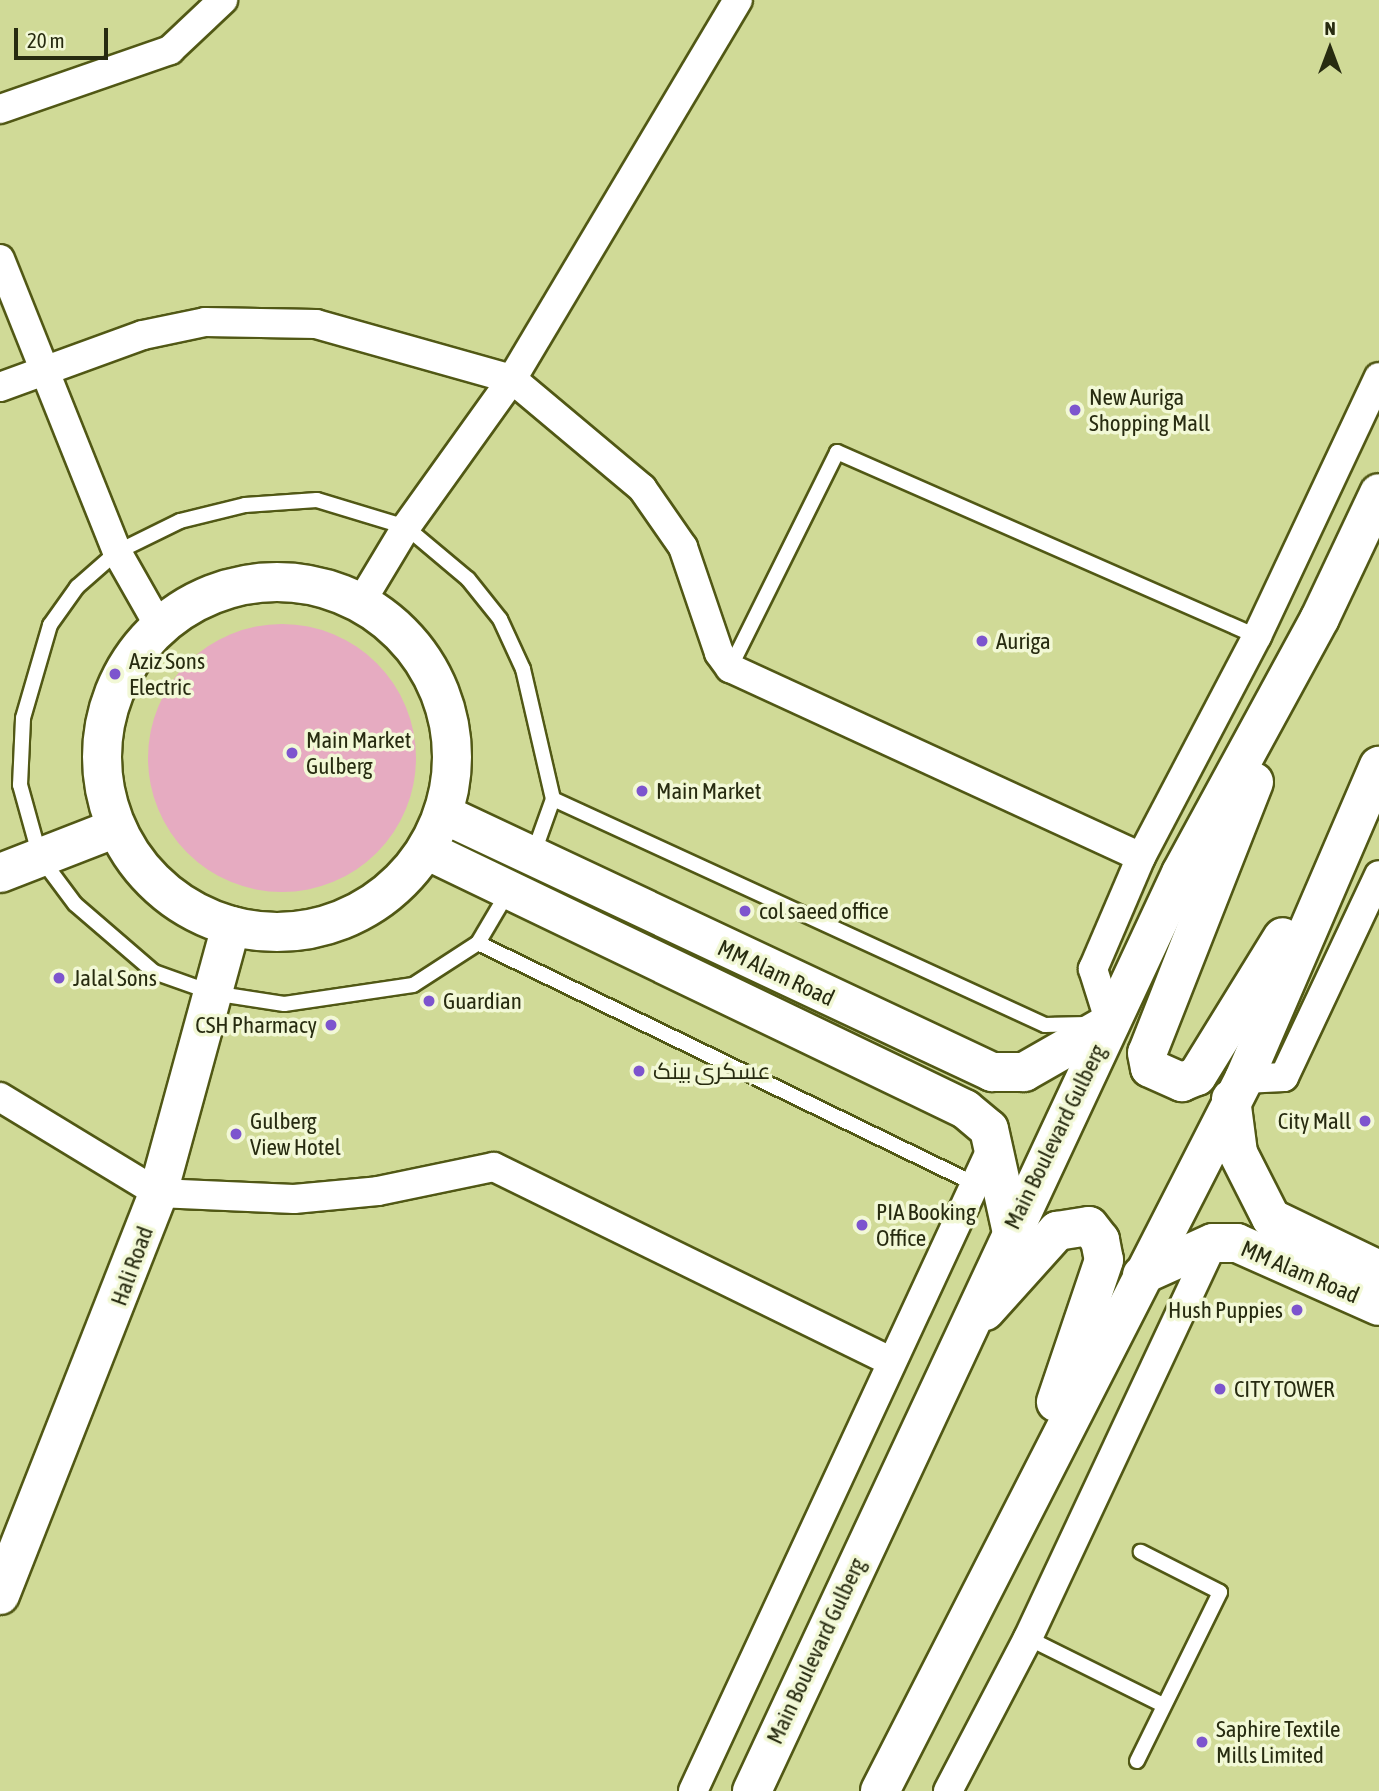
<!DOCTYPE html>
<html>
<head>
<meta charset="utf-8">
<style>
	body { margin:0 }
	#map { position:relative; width:1379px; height:1791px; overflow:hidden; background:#d0da97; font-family:"Asap Condensed",Cairo,sans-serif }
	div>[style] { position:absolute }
	.green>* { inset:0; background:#e6abc1 }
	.round { border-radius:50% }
	.roads { filter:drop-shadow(2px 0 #515815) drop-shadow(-2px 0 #515815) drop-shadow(0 2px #515815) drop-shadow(0 -2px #515815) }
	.lane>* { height:14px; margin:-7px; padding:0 7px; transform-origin:7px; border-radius:7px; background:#fff }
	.street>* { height:28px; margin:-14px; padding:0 14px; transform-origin:14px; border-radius:14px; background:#fff }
	.secondary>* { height:38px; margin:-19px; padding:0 19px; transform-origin:19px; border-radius:19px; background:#fff }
	.secondary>.ring { margin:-19px; padding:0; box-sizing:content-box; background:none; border:38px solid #fff; border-radius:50% }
	.dots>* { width:19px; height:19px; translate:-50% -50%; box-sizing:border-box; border:4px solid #f2f8d6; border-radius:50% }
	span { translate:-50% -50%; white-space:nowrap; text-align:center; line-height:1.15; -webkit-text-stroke:7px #f2f8d6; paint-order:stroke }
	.poi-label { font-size:23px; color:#272b10 }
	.left { translate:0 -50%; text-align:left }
	.right { translate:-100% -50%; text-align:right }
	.street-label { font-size:23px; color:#272b10 }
	.north { position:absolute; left:1295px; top:14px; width:70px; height:70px; -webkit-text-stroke:5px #f2f8d6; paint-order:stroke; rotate:0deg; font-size:19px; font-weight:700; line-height:28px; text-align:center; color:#272b10 }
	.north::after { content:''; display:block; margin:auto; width:24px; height:32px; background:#272b10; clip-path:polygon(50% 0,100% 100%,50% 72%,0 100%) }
	.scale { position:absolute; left:14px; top:28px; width:94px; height:32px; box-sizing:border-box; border:4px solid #272b10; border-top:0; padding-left:9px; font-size:21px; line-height:24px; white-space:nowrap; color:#272b10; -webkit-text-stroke:5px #f2f8d6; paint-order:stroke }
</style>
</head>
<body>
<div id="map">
	<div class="green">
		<i class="round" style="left:148px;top:624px;width:268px;height:268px"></i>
	</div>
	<div class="roads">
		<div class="lane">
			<i style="left:730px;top:668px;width:241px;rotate:-63.6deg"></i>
			<i style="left:837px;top:452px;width:459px;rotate:23.7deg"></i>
			<i style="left:553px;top:799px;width:541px;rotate:24.67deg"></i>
			<i style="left:1045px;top:1025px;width:42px;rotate:-1.4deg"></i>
			<i style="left:508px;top:892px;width:59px;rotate:120.5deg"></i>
			<i style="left:478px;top:943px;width:552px;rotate:25.87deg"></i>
			<i style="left:478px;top:943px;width:77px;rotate:147.1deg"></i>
			<i style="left:413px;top:985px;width:130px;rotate:171.6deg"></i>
			<i style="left:284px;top:1004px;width:72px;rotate:-171.2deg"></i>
			<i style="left:213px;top:993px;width:63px;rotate:-160.4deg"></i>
			<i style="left:154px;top:972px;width:104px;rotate:-139.3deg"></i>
			<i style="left:75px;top:904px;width:59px;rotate:-126.7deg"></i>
			<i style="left:40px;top:857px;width:75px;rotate:-105.5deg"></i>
			<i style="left:20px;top:785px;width:67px;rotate:-87.4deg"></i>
			<i style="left:23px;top:718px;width:97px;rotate:-73.8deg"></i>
			<i style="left:50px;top:625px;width:47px;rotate:-54.6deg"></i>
			<i style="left:77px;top:587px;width:53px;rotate:-41.2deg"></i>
			<i style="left:117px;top:552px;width:70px;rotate:-26.2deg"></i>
			<i style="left:180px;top:521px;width:67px;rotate:-13.8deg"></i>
			<i style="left:245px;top:505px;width:72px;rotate:-4deg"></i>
			<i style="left:317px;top:500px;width:93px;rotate:16.9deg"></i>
			<i style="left:406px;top:527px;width:81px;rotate:40deg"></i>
			<i style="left:468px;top:579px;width:51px;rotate:51.3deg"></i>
			<i style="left:500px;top:619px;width:55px;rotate:65.3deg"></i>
			<i style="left:523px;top:669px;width:133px;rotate:77deg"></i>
			<i style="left:553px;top:799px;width:59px;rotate:109.7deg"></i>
			<i style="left:1028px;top:1638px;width:148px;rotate:26.4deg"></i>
			<i style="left:1137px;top:1761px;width:188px;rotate:-63.8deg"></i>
			<i style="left:1220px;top:1592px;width:89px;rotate:-153.1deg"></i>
		</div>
		<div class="street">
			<i style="left:0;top:109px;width:180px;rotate:-19.1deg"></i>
			<i style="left:170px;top:50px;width:73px;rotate:-43.3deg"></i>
			<i style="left:0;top:259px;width:315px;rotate:68.2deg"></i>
			<i style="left:117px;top:552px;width:85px;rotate:60.4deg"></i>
			<i style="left:0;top:387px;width:152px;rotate:-20deg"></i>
			<i style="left:143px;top:335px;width:63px;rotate:-11.8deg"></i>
			<i style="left:205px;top:322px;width:111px;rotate:1deg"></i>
			<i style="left:316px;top:324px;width:204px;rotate:15.7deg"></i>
			<i style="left:512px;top:379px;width:170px;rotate:40deg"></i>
			<i style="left:642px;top:488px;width:72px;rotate:55.2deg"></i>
			<i style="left:683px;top:547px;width:112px;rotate:71.2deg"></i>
			<i style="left:719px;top:653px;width:19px;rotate:54deg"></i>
			<i style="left:730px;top:668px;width:452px;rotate:24.7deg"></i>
			<i style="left:361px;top:602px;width:87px;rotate:-59deg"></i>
			<i style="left:406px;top:527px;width:182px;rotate:-54.4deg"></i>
			<i style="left:512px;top:379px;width:441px;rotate:-59.2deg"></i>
			<i style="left:1110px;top:1023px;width:57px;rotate:-107.5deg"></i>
			<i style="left:1093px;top:969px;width:122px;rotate:-66.8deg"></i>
			<i style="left:1141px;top:857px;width:250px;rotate:-62.3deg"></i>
			<i style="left:1257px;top:636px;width:286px;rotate:-64.8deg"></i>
			<i style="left:1244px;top:1079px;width:40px;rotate:-2.9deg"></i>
			<i style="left:1284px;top:1077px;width:223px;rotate:-64.8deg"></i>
			<i style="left:0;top:1097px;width:185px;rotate:31.3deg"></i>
			<i style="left:158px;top:1193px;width:136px;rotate:2.5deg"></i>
			<i style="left:294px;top:1199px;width:84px;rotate:-5.4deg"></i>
			<i style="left:378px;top:1191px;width:118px;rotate:-11.7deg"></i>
			<i style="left:494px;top:1167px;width:441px;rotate:26.1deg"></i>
			<i style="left:693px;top:1791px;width:714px;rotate:-65.08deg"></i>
			<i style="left:948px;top:1791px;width:173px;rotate:-62.4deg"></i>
			<i style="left:1028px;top:1638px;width:436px;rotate:-64.9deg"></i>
		</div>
		<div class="secondary">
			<i class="ring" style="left:102px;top:582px;width:312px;height:312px"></i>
			<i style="left:1254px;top:782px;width:291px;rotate:111.5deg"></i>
			<i style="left:1147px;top:1053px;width:15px;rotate:79deg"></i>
			<i style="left:1150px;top:1068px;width:35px;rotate:24deg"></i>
			<i style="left:1182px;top:1082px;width:16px;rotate:-22deg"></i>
			<i style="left:1197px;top:1076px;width:163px;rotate:-58.3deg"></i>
			<i style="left:443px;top:814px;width:607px;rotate:25.17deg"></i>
			<i style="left:992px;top:1072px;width:32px"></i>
			<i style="left:1024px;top:1072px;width:99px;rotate:-29.7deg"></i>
			<i style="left:426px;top:850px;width:598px;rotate:25.67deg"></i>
			<i style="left:965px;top:1109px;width:31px;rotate:40deg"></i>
			<i style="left:989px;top:1129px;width:101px;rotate:77.5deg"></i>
			<i style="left:0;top:873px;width:124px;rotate:-21.2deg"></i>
			<i style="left:1231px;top:1099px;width:54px;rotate:82.6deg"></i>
			<i style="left:1238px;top:1153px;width:73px;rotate:63.1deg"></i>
			<i style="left:1271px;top:1218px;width:120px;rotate:25.7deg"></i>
			<i style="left:1142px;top:1275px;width:78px;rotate:-24.3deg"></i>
			<i style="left:1213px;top:1243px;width:24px"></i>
			<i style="left:1237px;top:1243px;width:155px;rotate:23.9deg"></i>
			<i style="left:985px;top:1311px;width:108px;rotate:-48deg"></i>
			<i style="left:1057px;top:1231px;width:32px;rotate:-9deg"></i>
			<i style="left:1089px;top:1226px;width:18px;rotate:52deg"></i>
			<i style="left:1100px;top:1240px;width:20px;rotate:79deg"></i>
			<i style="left:1104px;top:1260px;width:150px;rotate:108.7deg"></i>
			<i style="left:0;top:1595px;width:432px;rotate:-68.5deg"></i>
			<i style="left:158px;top:1193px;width:277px;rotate:-74.7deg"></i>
			<i style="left:752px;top:1791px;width:1013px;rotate:-64.95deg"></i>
			<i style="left:1181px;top:873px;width:290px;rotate:-61.4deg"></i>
			<i style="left:1320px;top:618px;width:138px;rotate:-64.7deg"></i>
			<i style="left:880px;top:1791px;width:800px;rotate:-62.92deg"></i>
			<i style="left:1244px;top:1079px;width:341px;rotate:-66.7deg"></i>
		</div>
	</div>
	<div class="dots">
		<i style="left:1075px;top:410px;background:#7d55ce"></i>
		<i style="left:982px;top:641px;background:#7d55ce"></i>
		<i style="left:115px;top:674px;background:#7d55ce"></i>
		<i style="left:292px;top:753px;background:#7d55ce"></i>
		<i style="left:642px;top:791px;background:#7d55ce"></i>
		<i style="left:745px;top:911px;background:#7d55ce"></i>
		<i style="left:59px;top:978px;background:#7d55ce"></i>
		<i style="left:429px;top:1001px;background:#7d55ce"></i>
		<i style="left:331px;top:1025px;background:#7d55ce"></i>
		<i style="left:639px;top:1071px;background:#7d55ce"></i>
		<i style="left:1365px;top:1121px;background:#7d55ce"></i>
		<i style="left:236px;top:1134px;background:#7d55ce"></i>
		<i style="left:862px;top:1225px;background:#7d55ce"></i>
		<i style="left:1297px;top:1310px;background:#7d55ce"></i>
		<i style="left:1220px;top:1389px;background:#7d55ce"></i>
		<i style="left:1202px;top:1742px;background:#7d55ce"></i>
	</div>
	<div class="poi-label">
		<span class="left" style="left:1089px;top:410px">New Auriga<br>Shopping Mall</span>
		<span class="left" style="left:996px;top:641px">Auriga</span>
		<span class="left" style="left:129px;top:674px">Aziz Sons<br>Electric</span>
		<span class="left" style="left:306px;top:753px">Main Market<br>Gulberg</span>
		<span class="left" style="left:656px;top:791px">Main Market</span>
		<span class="left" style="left:759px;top:911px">col saeed office</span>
		<span class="left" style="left:73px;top:978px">Jalal Sons</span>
		<span class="left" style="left:443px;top:1001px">Guardian</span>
		<span class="right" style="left:317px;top:1025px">CSH Pharmacy</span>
		<span class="left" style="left:653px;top:1071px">عسکری بینک</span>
		<span class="left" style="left:250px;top:1134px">Gulberg<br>View Hotel</span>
		<span class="right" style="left:1351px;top:1121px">City Mall</span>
		<span class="left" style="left:876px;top:1225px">PIA Booking<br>Office</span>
		<span class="right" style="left:1283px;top:1310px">Hush Puppies</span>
		<span class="left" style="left:1234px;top:1389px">CITY TOWER</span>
		<span class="left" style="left:1216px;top:1742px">Saphire Textile<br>Mills Limited</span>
	</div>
	<div class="street-label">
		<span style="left:776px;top:973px;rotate:25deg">MM Alam Road</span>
		<span style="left:1055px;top:1137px;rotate:-64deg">Main Boulevard Gulberg</span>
		<span style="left:132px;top:1266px;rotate:-70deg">Hali Road</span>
		<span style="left:1300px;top:1272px;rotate:23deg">MM Alam Road</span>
		<span style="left:816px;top:1651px;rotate:-65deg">Main Boulevard Gulberg</span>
	</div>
	<div class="north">N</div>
	<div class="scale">20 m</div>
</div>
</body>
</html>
